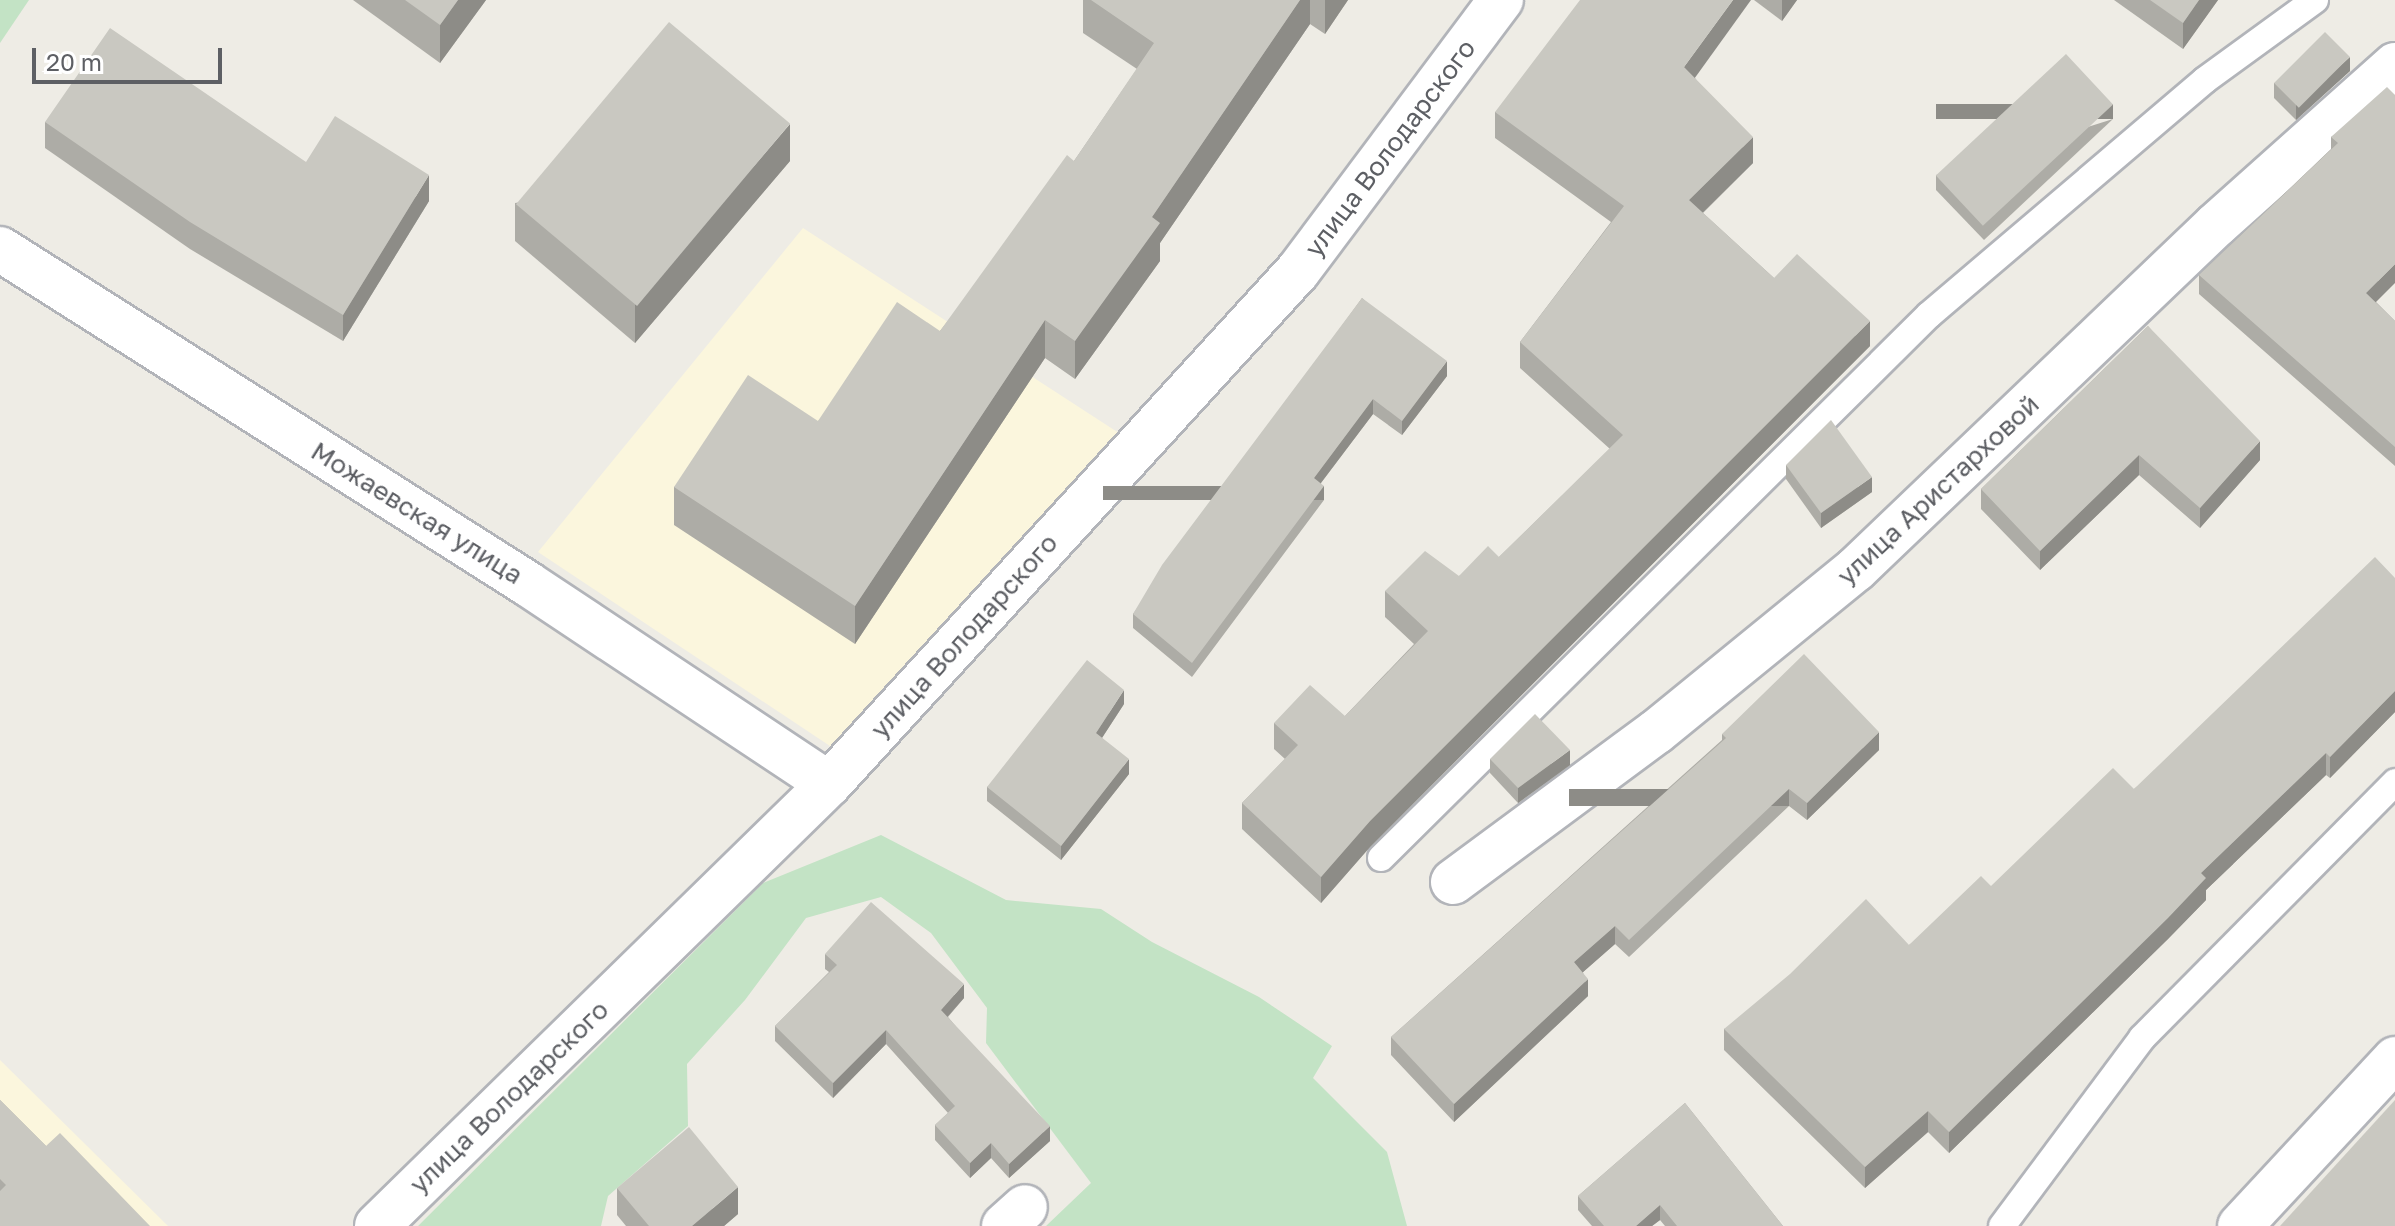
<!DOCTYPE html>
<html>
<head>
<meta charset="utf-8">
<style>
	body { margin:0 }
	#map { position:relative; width:2395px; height:1226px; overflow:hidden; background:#eeece5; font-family:"Golos Text",sans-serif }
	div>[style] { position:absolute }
	.commercial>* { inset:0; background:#fbf6dd }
	.green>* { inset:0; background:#c3e3c5 }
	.roads { filter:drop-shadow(2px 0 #b2b4b9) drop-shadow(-2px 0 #b2b4b9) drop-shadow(0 2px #b2b4b9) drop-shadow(0 -2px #b2b4b9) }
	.service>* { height:26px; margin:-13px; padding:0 13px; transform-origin:13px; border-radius:13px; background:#fff }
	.minor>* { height:44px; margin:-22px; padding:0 22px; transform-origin:22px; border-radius:22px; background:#fff }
	.tertiary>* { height:44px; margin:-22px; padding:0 22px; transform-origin:22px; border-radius:22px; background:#fff }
	.wall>* { inset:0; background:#adaca6 }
	.shaded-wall>* { inset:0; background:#8d8c87; transform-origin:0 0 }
	.building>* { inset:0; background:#c9c8c1; transform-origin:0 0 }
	span { translate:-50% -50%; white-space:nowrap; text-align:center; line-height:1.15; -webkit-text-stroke:6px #fff; paint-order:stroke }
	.street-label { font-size:26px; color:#5d5f64 }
	.scale { position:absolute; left:32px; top:48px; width:190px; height:36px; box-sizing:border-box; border:4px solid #5d5f64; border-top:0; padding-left:10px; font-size:24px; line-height:28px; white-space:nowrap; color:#5d5f64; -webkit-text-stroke:6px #fff; paint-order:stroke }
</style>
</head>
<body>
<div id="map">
	<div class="commercial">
		<i style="clip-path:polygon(803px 228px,1125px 437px,836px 750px,538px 552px)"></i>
		<i style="clip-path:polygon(0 1060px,168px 1226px,0 1226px)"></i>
	</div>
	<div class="green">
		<i style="clip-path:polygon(0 0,29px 0,0 43px)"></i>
		<i style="clip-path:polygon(881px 835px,1006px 900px,1101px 909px,1152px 942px,1259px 997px,1332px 1046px,1313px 1078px,1387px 1152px,1407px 1226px,1046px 1226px,1091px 1183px,986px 1043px,987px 1008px,931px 933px,881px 897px,806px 918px,745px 1000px,687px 1064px,688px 1126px,608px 1196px,601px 1226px,418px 1226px,763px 883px)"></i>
	</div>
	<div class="roads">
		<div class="service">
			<i style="left:1381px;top:858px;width:771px;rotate:-44.74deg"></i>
			<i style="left:1929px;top:315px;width:362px;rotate:-40.4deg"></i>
			<i style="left:2205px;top:80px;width:136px;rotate:-36deg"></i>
			<i style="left:2002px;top:1226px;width:234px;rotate:-53.3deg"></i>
			<i style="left:2142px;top:1038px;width:360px;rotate:-45.3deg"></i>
		</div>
		<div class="minor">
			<i style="left:1453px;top:882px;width:252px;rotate:-36.5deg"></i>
			<i style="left:1656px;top:732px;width:258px;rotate:-39.2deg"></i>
			<i style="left:1856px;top:569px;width:498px;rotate:-43.7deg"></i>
			<i style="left:2216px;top:225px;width:240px;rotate:-41.8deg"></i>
			<i style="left:1004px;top:1226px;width:28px;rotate:-42deg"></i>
			<i style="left:2240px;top:1226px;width:228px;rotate:-47.1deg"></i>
		</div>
		<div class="tertiary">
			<i style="left:0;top:249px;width:625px;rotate:32.39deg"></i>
			<i style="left:528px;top:584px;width:361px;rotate:33.6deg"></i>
			<i style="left:377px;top:1226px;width:632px;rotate:-44.36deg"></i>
			<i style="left:829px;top:784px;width:695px;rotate:-47.57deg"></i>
			<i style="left:1298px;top:271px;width:339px;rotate:-53.2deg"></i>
		</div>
	</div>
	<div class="wall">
		<i style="clip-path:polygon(353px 0,486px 0,440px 63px)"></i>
		<i style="clip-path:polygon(1083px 0,1348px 0,1325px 34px,1310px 24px,1160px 243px,1160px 261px,1075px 379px,1045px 358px,855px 644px,674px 525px,674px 487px,818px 421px,940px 331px,1074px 161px,1137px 69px,1083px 33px)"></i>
		<i style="clip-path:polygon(1754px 0,1797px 0,1782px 21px)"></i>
		<i style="clip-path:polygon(2114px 0,2218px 0,2183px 49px)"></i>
		<i style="clip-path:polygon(2350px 71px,2296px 120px,2274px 98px,2274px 83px)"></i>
		<i style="clip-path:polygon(1695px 78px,1753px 163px,1703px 213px,1774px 278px,1870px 346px,1370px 847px,1321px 903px,1242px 829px,1242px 803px,1285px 759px,1274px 749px,1274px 723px,1345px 716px,1414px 644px,1385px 617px,1385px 591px,1459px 576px,1499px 557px,1610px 449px,1520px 368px,1520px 342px,1611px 222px,1495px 138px,1495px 112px)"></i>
		<i style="clip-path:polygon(2395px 95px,2376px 302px,2395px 321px,2395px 466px,2199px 294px,2199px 275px,2331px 149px,2331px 137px)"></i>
		<i style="clip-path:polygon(2113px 119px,1984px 240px,1936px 190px,1936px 175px)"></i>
		<i style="clip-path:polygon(45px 122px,306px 162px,429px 201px,343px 341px,190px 249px,45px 148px)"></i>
		<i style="clip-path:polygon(790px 161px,635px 343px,515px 241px,515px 203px)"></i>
		<i style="clip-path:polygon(1362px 298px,1447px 376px,1402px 435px,1373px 414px,1321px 483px,1324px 500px,1192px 677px,1133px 628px,1133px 614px)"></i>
		<i style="clip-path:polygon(2148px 326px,2260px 460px,2200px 528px,2139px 475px,2040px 570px,1981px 509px,1981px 489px)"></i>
		<i style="clip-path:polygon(1786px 465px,1872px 492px,1821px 528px,1786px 479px)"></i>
		<i style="clip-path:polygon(2395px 578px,2395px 712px,2330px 778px,2326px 775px,2206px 890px,2206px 900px,2168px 939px,1949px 1153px,1928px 1132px,1865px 1188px,1724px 1050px,1724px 1029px,1909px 945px,2134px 789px)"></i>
		<i style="clip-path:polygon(1124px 704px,1102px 738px,1129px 774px,1061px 860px,987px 801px,987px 787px)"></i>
		<i style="clip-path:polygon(1722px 734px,1879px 750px,1807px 820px,1789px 806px,1629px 957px,1615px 944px,1583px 972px,1588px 996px,1454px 1122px,1391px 1055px,1391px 1037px,1722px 740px)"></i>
		<i style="clip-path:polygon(1490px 759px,1570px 765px,1518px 803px,1490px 773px)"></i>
		<i style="clip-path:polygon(825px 954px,964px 998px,948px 1017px,1050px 1141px,1009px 1178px,991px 1158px,970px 1178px,935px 1140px,935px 1125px,948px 1113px,886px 1044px,833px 1098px,775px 1041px,775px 1026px,829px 972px,825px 969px)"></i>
		<i style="clip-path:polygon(0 1100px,46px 1146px,0 1226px)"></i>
		<i style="clip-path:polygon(1685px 1103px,1783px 1226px,1665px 1226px,1660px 1220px,1652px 1226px,1592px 1226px,1578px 1210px,1578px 1196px)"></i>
		<i style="clip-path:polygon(617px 1188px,738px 1214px,724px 1226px,626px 1226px,617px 1215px)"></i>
	</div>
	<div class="shaded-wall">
		<i style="clip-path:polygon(458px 0,486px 0,440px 63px,440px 25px)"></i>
		<i style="clip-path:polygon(1300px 0,1310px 0,1310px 24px,1160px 243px,1160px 261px,1075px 379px,1075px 341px,1152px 217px)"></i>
		<i style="clip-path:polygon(1325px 0,1348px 0,1325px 34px)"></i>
		<i style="clip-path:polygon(1733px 0,1751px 0,1684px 93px,1684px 67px)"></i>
		<i style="clip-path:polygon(1782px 0,1797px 0,1782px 21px)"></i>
		<i style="clip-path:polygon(2199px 0,2218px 0,2183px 49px,2183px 23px)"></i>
		<i style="clip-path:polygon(2350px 57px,2350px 71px,2296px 120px,2296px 105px)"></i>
		<i style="left:2113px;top:104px;width:15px;height:177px;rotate:90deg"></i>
		<i style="clip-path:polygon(790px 124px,790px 161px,635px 343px,635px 305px)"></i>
		<i style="clip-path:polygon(1753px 137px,1753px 163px,1689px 226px,1689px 200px)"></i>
		<i style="clip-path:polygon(429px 175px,429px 201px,343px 341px,343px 315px)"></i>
		<i style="clip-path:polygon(2395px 264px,2395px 283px,2366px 312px,2366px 293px)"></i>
		<i style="clip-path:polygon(1045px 320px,1045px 358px,855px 644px,855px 606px)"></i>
		<i style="clip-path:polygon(1870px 321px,1870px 346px,1370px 847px,1321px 903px,1321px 877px,1370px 821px)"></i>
		<i style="clip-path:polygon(1447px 361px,1447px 376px,1402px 435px,1402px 421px)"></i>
		<i style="clip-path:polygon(1373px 399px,1373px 414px,1314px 492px,1314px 478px)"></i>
		<i style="clip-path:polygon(2260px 441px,2260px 460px,2200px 528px,2200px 508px)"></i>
		<i style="clip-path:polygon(2139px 455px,2139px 475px,2040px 570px,2040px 551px)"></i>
		<i style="clip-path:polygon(1872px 477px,1872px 492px,1821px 528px,1821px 513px)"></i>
		<i style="left:1324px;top:486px;width:14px;height:221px;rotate:90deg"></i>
		<i style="clip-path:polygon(1124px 690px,1124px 704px,1096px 747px,1096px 733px)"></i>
		<i style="clip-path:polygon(2395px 691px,2395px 712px,2330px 778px,2330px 757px)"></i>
		<i style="clip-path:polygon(1879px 732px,1879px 750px,1807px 820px,1807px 803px)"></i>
		<i style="clip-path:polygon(1570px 750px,1570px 765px,1518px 803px,1518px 788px)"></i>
		<i style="clip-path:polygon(2326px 753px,2326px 775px,2206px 890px,2206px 900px,2168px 939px,1949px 1153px,1949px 1132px,2201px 873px)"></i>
		<i style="clip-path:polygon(1129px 759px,1129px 774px,1061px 860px,1061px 846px)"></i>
		<i style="left:1789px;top:789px;width:17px;height:220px;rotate:90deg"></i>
		<i style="clip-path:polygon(1615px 926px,1615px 944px,1574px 980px,1574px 962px)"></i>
		<i style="clip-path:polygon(1588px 979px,1588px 996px,1454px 1122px,1454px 1104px)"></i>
		<i style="clip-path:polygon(964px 984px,964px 998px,941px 1024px,941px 1010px)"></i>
		<i style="clip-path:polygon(886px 1030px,886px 1044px,833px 1098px,833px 1083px)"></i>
		<i style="clip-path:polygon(1928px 1111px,1928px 1132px,1865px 1188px,1865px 1167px)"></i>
		<i style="clip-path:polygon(1050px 1126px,1050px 1141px,1009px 1178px,1009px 1164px)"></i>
		<i style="clip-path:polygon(991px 1143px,991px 1158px,970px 1178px,970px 1163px)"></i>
		<i style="clip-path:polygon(738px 1187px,738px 1214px,724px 1226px,692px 1226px)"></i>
		<i style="clip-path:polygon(1660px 1205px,1660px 1220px,1652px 1226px,1636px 1226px)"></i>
	</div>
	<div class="building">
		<i style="clip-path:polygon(405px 0,458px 0,440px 25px)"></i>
		<i style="clip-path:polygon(1091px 0,1300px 0,1152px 217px,1160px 223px,1075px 341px,1045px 320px,855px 606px,674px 487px,748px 375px,818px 421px,897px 302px,940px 331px,1067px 155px,1074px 161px,1154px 43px)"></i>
		<i style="clip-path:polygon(1580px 0,1733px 0,1684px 67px,1753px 137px,1689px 200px,1774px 278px,1797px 254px,1870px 321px,1370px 821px,1321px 877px,1242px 803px,1298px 745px,1274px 723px,1310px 685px,1345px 716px,1428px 631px,1385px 591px,1425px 551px,1459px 576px,1488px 546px,1499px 557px,1623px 435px,1520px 342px,1624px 206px,1495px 112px)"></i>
		<i style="clip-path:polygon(2150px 0,2199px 0,2183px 23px)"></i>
		<i style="left:669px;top:22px;width:158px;height:238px;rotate:40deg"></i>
		<i style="clip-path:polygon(110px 28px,306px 162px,335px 116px,429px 175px,343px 315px,190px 222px,45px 122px)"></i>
		<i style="left:2325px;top:32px;width:35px;height:72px;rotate:45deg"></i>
		<i style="left:2066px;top:54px;width:69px;height:178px;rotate:47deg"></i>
		<i style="clip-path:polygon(2387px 87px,2395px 95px,2395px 264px,2366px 293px,2395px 321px,2395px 447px,2199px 275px,2338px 143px,2331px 137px)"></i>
		<i style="clip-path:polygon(1362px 298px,1447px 361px,1402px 421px,1373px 399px,1314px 478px,1324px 486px,1192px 663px,1133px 614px,1162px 565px)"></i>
		<i style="clip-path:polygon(2148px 326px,2260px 441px,2200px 508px,2139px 455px,2040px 551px,1981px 489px)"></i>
		<i style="clip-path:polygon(1831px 420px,1872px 477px,1821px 513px,1786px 465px)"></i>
		<i style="clip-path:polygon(2375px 557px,2395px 578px,2395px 691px,2330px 757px,2326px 753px,2201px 873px,2206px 878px,2168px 918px,1949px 1132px,1928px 1111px,1865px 1167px,1724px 1029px,1790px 974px,1866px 899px,1909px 945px,1981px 876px,1991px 886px,2113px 768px,2134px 789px)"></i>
		<i style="clip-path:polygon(1804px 654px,1879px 732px,1807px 803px,1789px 789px,1629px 940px,1615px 926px,1574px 962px,1588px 979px,1454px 1104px,1391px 1037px,1726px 738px,1722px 734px)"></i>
		<i style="clip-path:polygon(1087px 660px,1124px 690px,1096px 733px,1129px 759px,1061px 846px,987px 787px)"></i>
		<i style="clip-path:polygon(1535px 714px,1570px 750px,1518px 788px,1490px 759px)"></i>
		<i style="clip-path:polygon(871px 902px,964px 984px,941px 1010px,1050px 1126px,1009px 1164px,991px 1143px,970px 1163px,935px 1125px,955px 1106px,886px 1030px,833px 1083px,775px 1026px,837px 965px,825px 954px)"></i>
		<i style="clip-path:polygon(0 1100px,46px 1146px,60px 1133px,150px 1226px,0 1226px,0 1191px,6px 1185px,0 1179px)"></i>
		<i style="clip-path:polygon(2395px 1100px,2395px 1226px,2280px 1226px)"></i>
		<i style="clip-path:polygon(1685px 1103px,1783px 1226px,1677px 1226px,1660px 1205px,1636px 1226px,1604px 1226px,1578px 1196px)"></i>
		<i style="clip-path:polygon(689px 1127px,738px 1187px,692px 1226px,649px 1226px,617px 1188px)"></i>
	</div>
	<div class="street-label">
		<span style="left:1390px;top:148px;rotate:-53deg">улица Володарского</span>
		<span style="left:1938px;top:490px;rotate:-43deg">улица Аристарховой</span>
		<span style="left:417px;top:513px;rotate:32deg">Можаевская улица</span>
		<span style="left:964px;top:636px;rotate:-48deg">улица Володарского</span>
		<span style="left:509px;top:1097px;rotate:-44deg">улица Володарского</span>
	</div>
	<div class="scale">20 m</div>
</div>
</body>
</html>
